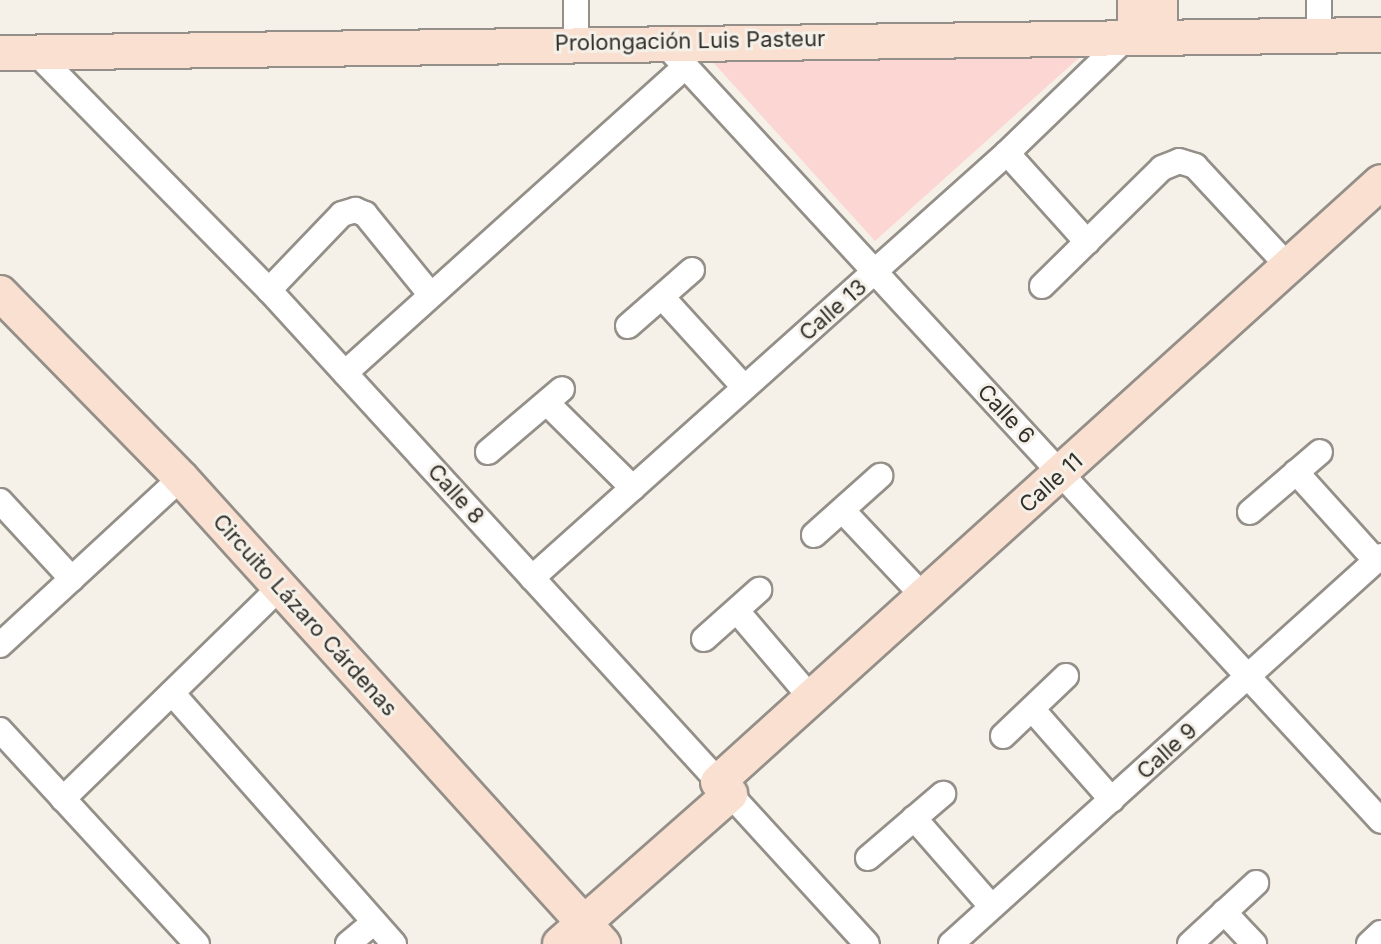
<!DOCTYPE html>
<html>
<head>
<meta charset="utf-8">
<style>
	body { margin:0 }
	#map { position:relative; width:1381px; height:944px; overflow:hidden; background:#f5f0e8; font-family:Inter,sans-serif }
	div>[style] { position:absolute }
	.green>* { inset:0; background:#fcd6d2 }
	.roads { filter:drop-shadow(2px 0 #948f88) drop-shadow(-2px 0 #948f88) drop-shadow(0 2px #948f88) drop-shadow(0 -2px #948f88) }
	.street>* { height:24px; margin:-12px; padding:0 12px; transform-origin:12px; border-radius:12px; background:#fff }
	.secondary>* { height:34px; margin:-17px; padding:0 17px; transform-origin:17px; border-radius:17px; background:#f9e0d0 }
	span { translate:-50% -50%; white-space:nowrap; text-align:center; line-height:1.15; -webkit-text-stroke:6px #f5f0e8; paint-order:stroke }
	.street-label { font-size:22px; color:#31302c }
</style>
</head>
<body>
<div id="map">
	<div class="green">
		<i style="clip-path:polygon(1081px 56px,875px 241px,710px 59px)"></i>
	</div>
	<div class="roads">
		<div class="street">
			<i style="left:576px;top:0;width:43px;rotate:90deg"></i>
			<i style="left:1319px;top:0;width:35px;rotate:90deg"></i>
			<i style="left:663px;top:42px;width:1059px;rotate:47.33deg"></i>
			<i style="left:36px;top:53px;width:332px;rotate:45.5deg"></i>
			<i style="left:269px;top:290px;width:886px;rotate:47.56deg"></i>
			<i style="left:1007px;top:153px;width:120px;rotate:48deg"></i>
			<i style="left:1042px;top:286px;width:168px;rotate:-44.5deg"></i>
			<i style="left:1162px;top:168px;width:18px;rotate:-22deg"></i>
			<i style="left:1179px;top:161px;width:17px;rotate:17deg"></i>
			<i style="left:1195px;top:166px;width:137px;rotate:47.1deg"></i>
			<i style="left:269px;top:290px;width:105px;rotate:-46.2deg"></i>
			<i style="left:342px;top:214px;width:14px;rotate:-17deg"></i>
			<i style="left:355px;top:210px;width:11px;rotate:22deg"></i>
			<i style="left:365px;top:214px;width:103px;rotate:50.9deg"></i>
			<i style="left:663px;top:298px;width:120px;rotate:47.7deg"></i>
			<i style="left:628px;top:326px;width:85px;rotate:-41.2deg"></i>
			<i style="left:345px;top:373px;width:459px;rotate:-42deg"></i>
			<i style="left:547px;top:403px;width:121px;rotate:44.7deg"></i>
			<i style="left:488px;top:452px;width:97px;rotate:-40.4deg"></i>
			<i style="left:1296px;top:472px;width:120px;rotate:48deg"></i>
			<i style="left:0;top:501px;width:106px;rotate:47.3deg"></i>
			<i style="left:843px;top:511px;width:118px;rotate:46.7deg"></i>
			<i style="left:1250px;top:512px;width:92px;rotate:-40.6deg"></i>
			<i style="left:814px;top:535px;width:89px;rotate:-41.8deg"></i>
			<i style="left:532px;top:578px;width:637px;rotate:-41.82deg"></i>
			<i style="left:1007px;top:153px;width:168px;rotate:-44deg"></i>
			<i style="left:737px;top:611px;width:114px;rotate:49.6deg"></i>
			<i style="left:704px;top:639px;width:74px;rotate:-41.7deg"></i>
			<i style="left:0;top:645px;width:246px;rotate:-42.7deg"></i>
			<i style="left:172px;top:693px;width:335px;rotate:48.5deg"></i>
			<i style="left:1032px;top:709px;width:121px;rotate:48.7deg"></i>
			<i style="left:0;top:730px;width:291px;rotate:47.4deg"></i>
			<i style="left:1003px;top:736px;width:87px;rotate:-43.6deg"></i>
			<i style="left:63px;top:799px;width:303px;rotate:-44.3deg"></i>
			<i style="left:914px;top:818px;width:118px;rotate:48.8deg"></i>
			<i style="left:868px;top:858px;width:99px;rotate:-40.5deg"></i>
			<i style="left:1224px;top:912px;width:44px;rotate:46.8deg"></i>
			<i style="left:348px;top:944px;width:34px;rotate:-40deg"></i>
			<i style="left:951px;top:944px;width:579px;rotate:-42.06deg"></i>
			<i style="left:1190px;top:944px;width:90px;rotate:-42.7deg"></i>
			<i style="left:1369px;top:944px;width:16px;rotate:-43deg"></i>
		</div>
		<div class="secondary">
			<i style="left:1160px;top:0;width:36px;rotate:90deg"></i>
			<i style="left:1135px;top:37px;width:37px;rotate:-90deg"></i>
			<i style="left:0;top:53px;width:1381px;rotate:-0.75deg"></i>
			<i style="left:0;top:293px;width:259px;rotate:45.6deg"></i>
			<i style="left:181px;top:478px;width:629px;rotate:47.84deg"></i>
			<i style="left:718px;top:782px;width:894px;rotate:-42.14deg"></i>
			<i style="left:560px;top:944px;width:227px;rotate:-41.4deg"></i>
		</div>
	</div>
	<div class="street-label">
		<span style="left:690px;top:41px;rotate:-1deg">Prolongación Luis Pasteur</span>
		<span style="left:833px;top:310px;rotate:-41deg">Calle 13</span>
		<span style="left:1006px;top:414px;rotate:47deg">Calle 6</span>
		<span style="left:1051px;top:483px;rotate:-42deg">Calle 11</span>
		<span style="left:456px;top:494px;rotate:48deg">Calle 8</span>
		<span style="left:305px;top:615px;rotate:48deg">Circuito Lázaro Cárdenas</span>
		<span style="left:1167px;top:751px;rotate:-42deg">Calle 9</span>
	</div>
</div>
</body>
</html>
